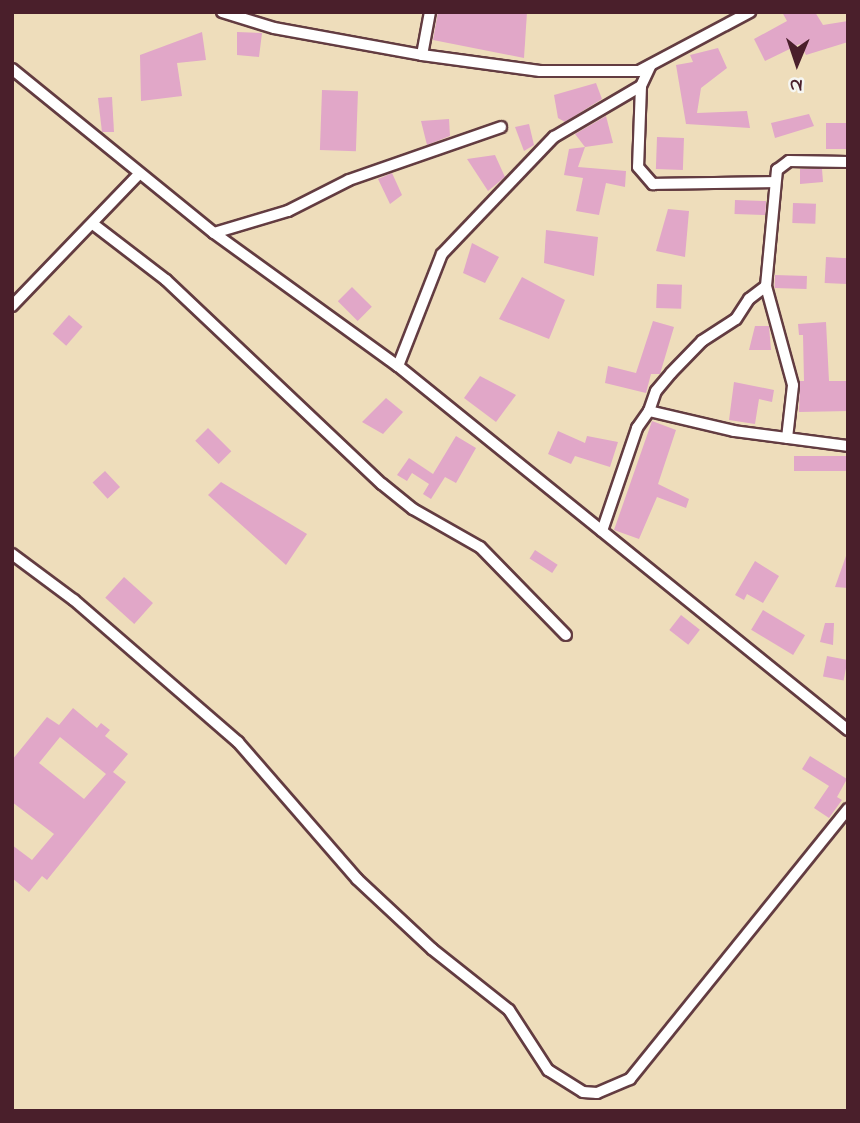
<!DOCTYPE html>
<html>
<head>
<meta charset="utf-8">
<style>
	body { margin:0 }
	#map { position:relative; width:860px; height:1123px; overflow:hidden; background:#edb; font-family:"Indie Flower",sans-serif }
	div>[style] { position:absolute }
	.building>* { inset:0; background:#e1a7c8; transform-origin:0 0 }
	.roads { filter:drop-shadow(2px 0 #633c41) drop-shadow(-2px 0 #633c41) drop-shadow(0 2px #633c41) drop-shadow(0 -2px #633c41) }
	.minor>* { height:10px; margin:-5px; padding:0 5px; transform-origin:5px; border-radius:5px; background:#fff }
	span { translate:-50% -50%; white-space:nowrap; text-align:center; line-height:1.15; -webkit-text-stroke:5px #f6f6f2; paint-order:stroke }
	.frame { position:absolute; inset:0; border:14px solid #4a1f2b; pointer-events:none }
	.north { position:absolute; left:762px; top:28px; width:70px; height:70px; -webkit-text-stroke:5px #f6f6f2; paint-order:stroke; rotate:182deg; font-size:19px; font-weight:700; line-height:28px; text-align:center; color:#4a1f2b }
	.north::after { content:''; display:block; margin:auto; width:24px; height:32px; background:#4a1f2b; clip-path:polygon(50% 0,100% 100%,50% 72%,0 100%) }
</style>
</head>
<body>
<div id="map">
	<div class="building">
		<i style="clip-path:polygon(438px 12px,527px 12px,524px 58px,433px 40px)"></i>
		<i style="clip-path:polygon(782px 12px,815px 12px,823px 25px,848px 21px,848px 42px,806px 55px,800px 44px,765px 61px,754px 39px,787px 21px)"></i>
		<i style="clip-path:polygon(202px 32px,206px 60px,177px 63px,182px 96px,141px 101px,140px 55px)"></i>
		<i style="clip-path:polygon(237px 32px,262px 33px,259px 57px,237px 55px)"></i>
		<i style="clip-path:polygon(718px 48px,727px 68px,701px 88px,697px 113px,747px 111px,750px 128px,686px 124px,676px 65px,693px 62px,690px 55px)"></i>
		<i style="clip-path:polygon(596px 83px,602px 99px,565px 122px,558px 118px,554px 95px)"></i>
		<i style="left:322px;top:90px;width:36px;height:60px;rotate:2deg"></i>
		<i style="clip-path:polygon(112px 97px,114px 132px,102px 132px,98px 98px)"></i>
		<i style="clip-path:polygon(809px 114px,814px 126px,775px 138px,771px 123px)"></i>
		<i style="clip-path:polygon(606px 116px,613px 143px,585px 147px,575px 134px)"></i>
		<i style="clip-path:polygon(449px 119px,450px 136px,427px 145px,421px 121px)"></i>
		<i style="left:848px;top:123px;width:26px;height:22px;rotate:90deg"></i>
		<i style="clip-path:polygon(529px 124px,534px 145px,524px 151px,515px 127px)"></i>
		<i style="left:657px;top:137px;width:27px;height:32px;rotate:2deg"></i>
		<i style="clip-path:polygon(585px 147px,578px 167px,626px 171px,625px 187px,606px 183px,599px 215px,576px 211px,583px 178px,564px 175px,569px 149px)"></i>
		<i style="clip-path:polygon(495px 155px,505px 177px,488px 191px,467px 159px)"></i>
		<i style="clip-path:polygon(800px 169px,822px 169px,823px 182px,800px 184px)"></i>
		<i style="clip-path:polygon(392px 173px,402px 195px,390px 204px,378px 179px)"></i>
		<i style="left:735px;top:200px;width:31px;height:14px;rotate:2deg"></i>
		<i style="left:793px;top:203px;width:23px;height:20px;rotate:2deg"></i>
		<i style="clip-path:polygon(668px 209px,689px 211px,685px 257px,656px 251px)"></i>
		<i style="clip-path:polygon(546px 230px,598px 237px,594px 276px,544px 263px)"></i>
		<i style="clip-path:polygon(472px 243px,499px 257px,485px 283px,463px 273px)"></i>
		<i style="left:826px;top:257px;width:22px;height:26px;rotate:3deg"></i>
		<i style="left:775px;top:275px;width:32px;height:13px;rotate:2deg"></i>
		<i style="clip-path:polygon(522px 277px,565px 300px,549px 339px,499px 319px)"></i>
		<i style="left:657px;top:284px;width:25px;height:24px;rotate:2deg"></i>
		<i style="left:352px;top:287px;width:28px;height:20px;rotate:45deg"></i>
		<i style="left:69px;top:315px;width:18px;height:25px;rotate:41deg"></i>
		<i style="clip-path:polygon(653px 321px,674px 327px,660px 374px,651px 374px,646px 393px,605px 383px,608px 366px,636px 373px)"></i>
		<i style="clip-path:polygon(826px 322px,829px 381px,848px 381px,848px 411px,799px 412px,800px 381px,804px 381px,803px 335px,799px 335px,798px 324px)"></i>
		<i style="clip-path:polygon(755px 326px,769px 326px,771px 350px,749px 350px)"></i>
		<i style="clip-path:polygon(480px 376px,516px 395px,496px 422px,464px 398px)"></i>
		<i style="clip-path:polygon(734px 382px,774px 390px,772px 402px,759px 399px,755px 424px,729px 420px)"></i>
		<i style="clip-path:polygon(386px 398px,403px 412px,383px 434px,362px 422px)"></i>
		<i style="clip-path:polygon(652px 421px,676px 430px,658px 484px,689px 499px,686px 508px,657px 497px,639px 539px,614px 530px)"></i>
		<i style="left:208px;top:428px;width:33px;height:18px;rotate:45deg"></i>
		<i style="clip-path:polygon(558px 431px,585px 443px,587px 436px,618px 442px,610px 467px,575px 456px,571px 464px,548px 454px)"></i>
		<i style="clip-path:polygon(456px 436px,476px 448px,456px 483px,445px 477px,431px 499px,423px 494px,429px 484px,412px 473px,407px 481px,397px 475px,409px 458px,433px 474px)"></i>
		<i style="left:794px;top:456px;width:54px;height:15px"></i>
		<i style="left:105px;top:471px;width:22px;height:17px;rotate:47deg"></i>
		<i style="clip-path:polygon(221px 482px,307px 534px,286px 565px,208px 495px)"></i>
		<i style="left:535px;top:550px;width:27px;height:10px;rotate:33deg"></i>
		<i style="clip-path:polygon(846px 556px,848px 588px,835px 587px)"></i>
		<i style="clip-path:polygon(755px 561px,779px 576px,763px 603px,747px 594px,744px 600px,735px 595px)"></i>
		<i style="left:124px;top:577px;width:39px;height:28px;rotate:42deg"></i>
		<i style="left:763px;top:610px;width:49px;height:23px;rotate:31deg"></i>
		<i style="left:681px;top:615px;width:24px;height:19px;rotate:38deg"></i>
		<i style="clip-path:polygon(825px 623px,834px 623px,833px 645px,820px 642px)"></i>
		<i style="left:827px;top:656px;width:21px;height:21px;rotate:11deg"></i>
		<i style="clip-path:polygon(evenodd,73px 708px,97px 728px,101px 723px,110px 730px,105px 736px,128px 754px,113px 772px,126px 782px,47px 880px,42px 876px,29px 892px,12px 878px,12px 845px,32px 860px,54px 834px,12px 802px,12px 760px,47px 717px,59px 725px,73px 708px,60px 737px,106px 774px,84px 799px,39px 763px,60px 737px)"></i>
		<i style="clip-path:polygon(810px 756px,847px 779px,837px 797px,842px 800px,829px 818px,814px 808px,829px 786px,802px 769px)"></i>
	</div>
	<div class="roads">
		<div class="minor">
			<i style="left:222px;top:12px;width:54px;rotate:17.1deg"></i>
			<i style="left:274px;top:28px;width:150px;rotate:10.3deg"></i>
			<i style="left:422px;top:55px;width:119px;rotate:7.7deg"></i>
			<i style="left:540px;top:71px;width:99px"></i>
			<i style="left:639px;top:71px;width:126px;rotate:-28deg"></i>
			<i style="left:422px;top:55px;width:44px;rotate:-79.5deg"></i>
			<i style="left:12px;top:69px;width:260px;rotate:39.1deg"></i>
			<i style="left:214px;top:233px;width:227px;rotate:35.9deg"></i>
			<i style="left:398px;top:366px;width:579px;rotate:38.97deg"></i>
			<i style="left:641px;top:86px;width:81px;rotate:92.1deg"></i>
			<i style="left:638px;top:167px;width:23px;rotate:49deg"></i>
			<i style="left:653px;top:184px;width:122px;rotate:-0.9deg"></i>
			<i style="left:93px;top:224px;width:92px;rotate:37.5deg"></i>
			<i style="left:166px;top:280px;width:297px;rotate:43.4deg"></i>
			<i style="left:382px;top:484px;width:40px;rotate:39deg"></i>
			<i style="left:413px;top:509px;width:77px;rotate:29.6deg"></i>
			<i style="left:480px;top:547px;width:123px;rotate:45.7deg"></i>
			<i style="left:214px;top:233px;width:77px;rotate:-16.6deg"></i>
			<i style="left:288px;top:211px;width:68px;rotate:-26.9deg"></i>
			<i style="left:349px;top:180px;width:161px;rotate:-19.2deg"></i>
			<i style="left:12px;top:306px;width:183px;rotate:-46.1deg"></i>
			<i style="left:398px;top:366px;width:120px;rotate:-68.6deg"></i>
			<i style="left:442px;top:254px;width:162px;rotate:-46.3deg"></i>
			<i style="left:554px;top:137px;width:101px;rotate:-30.4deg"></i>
			<i style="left:641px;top:86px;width:23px;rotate:-65deg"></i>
			<i style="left:649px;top:411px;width:21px;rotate:-71deg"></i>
			<i style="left:656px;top:391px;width:23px;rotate:-50deg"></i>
			<i style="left:671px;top:373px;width:45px;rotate:-45.9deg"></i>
			<i style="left:702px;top:341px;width:40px;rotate:-32.9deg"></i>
			<i style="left:736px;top:319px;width:24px;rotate:-57deg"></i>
			<i style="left:749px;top:299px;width:21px;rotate:-37deg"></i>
			<i style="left:787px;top:438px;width:53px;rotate:-83.5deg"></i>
			<i style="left:793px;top:385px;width:103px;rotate:-105.3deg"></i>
			<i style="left:766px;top:286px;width:117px;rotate:-84.6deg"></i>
			<i style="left:777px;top:170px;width:15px;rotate:-37deg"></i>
			<i style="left:789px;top:161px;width:59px;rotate:1deg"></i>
			<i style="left:602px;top:531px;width:109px;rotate:-71.2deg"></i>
			<i style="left:637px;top:428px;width:21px;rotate:-55deg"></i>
			<i style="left:649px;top:411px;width:87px;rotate:13.2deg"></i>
			<i style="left:734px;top:431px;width:115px;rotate:7.5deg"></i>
			<i style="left:12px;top:554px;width:77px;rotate:36.6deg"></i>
			<i style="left:74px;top:600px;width:217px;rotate:40.9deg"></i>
			<i style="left:238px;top:742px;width:181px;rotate:49deg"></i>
			<i style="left:357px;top:879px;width:103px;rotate:43deg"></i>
			<i style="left:432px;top:949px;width:98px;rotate:38.4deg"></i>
			<i style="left:509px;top:1010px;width:72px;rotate:57deg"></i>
			<i style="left:548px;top:1070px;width:41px;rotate:32.2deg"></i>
			<i style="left:583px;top:1092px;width:14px;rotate:4deg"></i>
			<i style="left:597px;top:1093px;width:36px;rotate:-23deg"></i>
			<i style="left:630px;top:1079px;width:347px;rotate:-51.1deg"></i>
		</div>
	</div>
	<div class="frame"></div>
	<div class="north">N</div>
</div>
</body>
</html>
